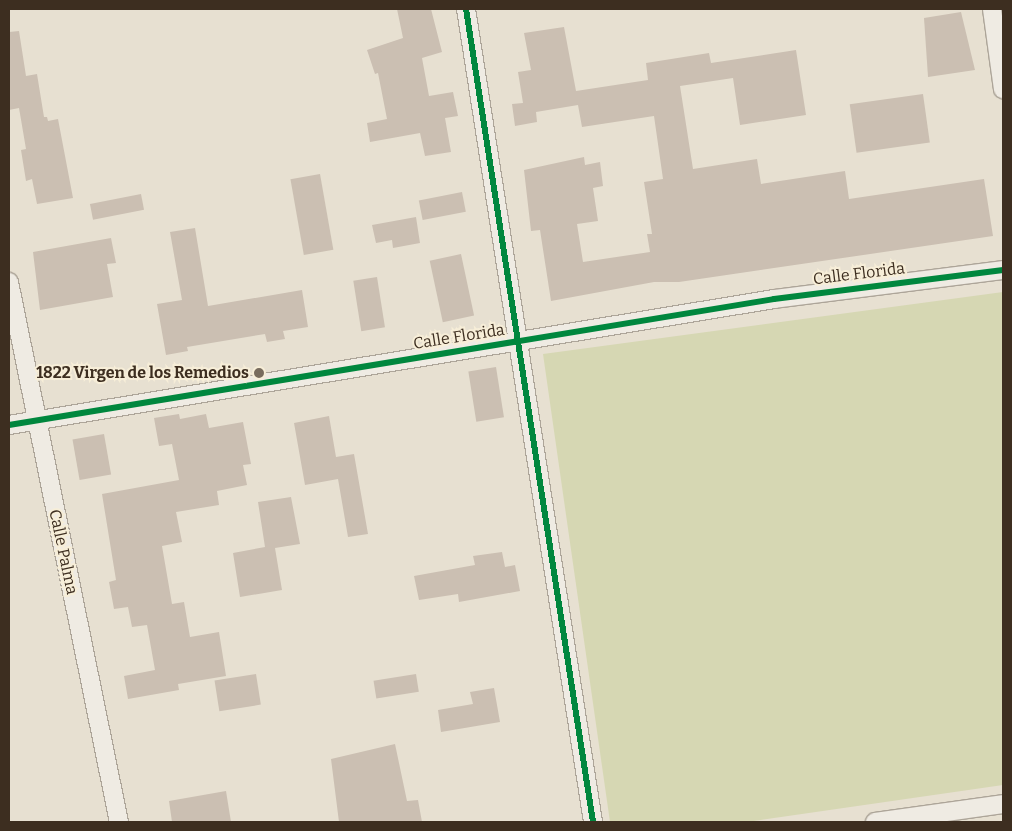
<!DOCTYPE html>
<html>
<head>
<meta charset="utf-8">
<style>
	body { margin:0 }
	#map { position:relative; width:1012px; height:831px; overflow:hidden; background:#e7e0d1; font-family:Bitter,serif }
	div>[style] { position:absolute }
	.green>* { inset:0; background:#d6d7b3 }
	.building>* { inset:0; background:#cbbfb2; transform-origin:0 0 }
	.roads { filter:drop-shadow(1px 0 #ada599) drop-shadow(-1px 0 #ada599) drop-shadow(0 1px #ada599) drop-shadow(0 -1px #ada599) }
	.street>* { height:18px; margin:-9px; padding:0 9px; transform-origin:9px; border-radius:9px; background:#efebe3 }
	.cycleway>* { height:6px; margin:-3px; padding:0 3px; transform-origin:3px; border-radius:3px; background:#00873e }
	.dots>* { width:14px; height:14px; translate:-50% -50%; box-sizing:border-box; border:2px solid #f7eed8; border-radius:50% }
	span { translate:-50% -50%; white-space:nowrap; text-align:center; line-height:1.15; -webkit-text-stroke:4px #f7eed8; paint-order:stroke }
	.street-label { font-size:16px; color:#3d2e20 }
	.poi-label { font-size:16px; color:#3d2e20; font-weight:700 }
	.right { translate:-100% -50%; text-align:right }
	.frame { position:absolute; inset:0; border:10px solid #3d2e20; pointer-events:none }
</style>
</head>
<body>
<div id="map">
	<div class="green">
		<i style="clip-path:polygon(1003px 292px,1003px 785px,747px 822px,610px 822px,543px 354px)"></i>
	</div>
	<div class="building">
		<i style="clip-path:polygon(397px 9px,431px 9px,442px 52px,422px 58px,429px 96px,453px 92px,458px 116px,445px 118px,451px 152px,425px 156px,420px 133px,370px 142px,367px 123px,387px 119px,378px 73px,375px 74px,367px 50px,403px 38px)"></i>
		<i style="clip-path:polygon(961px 12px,975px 70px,928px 77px,924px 18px)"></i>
		<i style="clip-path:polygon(564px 27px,576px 91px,648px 80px,646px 63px,709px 53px,711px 63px,796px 50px,806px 115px,740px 125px,733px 78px,680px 86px,693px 169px,757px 159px,761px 184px,845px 171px,849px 199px,984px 179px,993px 236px,679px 282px,654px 282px,551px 301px,540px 230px,531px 231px,524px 170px,584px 157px,585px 165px,600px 162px,603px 186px,593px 188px,598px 221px,577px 224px,583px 262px,650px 252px,647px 234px,652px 234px,644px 182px,663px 179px,654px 116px,582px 127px,578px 105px,536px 112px,537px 122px,515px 126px,512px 104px,523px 103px,518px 72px,531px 70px,524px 33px)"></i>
		<i style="clip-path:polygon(19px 31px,26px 76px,37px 74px,44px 117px,47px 117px,48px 121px,58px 119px,73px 198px,37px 204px,32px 179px,26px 181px,21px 150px,26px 149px,19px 108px,9px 110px,9px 32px)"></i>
		<i style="left:923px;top:94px;width:49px;height:74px;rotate:82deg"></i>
		<i style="left:320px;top:174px;width:77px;height:30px;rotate:80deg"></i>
		<i style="left:462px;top:192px;width:20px;height:44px;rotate:79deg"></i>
		<i style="left:141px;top:194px;width:16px;height:52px;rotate:79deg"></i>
		<i style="clip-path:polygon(416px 217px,420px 243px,393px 248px,392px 240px,376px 243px,372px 225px)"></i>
		<i style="clip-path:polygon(195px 228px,208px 306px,302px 290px,308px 327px,283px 331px,285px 339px,267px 342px,265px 334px,187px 347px,188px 351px,166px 355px,157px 304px,182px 300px,170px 232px)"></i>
		<i style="clip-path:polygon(111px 238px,116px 263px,107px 264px,113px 297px,40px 310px,33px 252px)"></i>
		<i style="left:461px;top:254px;width:63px;height:32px;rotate:78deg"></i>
		<i style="left:377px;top:277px;width:51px;height:24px;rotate:81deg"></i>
		<i style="left:496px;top:367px;width:51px;height:28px;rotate:81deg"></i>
		<i style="clip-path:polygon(179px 414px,180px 419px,206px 414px,209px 428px,243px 422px,251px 464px,243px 465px,247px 485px,217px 491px,219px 505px,176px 512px,182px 542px,162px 546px,172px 604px,184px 602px,190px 637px,219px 632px,226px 676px,178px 684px,179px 690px,128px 699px,124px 676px,155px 670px,147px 625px,132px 627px,128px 607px,114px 609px,109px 582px,116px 580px,102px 494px,179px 480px,172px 444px,159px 446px,154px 418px)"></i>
		<i style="clip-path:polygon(329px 416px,336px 457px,354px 454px,368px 534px,348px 537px,338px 479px,305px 485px,294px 423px)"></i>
		<i style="left:104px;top:434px;width:41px;height:32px;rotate:80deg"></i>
		<i style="clip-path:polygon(291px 497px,300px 544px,275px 548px,282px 590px,240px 597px,233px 553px,265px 547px,258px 502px)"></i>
		<i style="clip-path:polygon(502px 552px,505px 567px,515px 565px,520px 591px,459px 602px,458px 594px,419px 600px,414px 576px,475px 565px,473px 556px)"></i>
		<i style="left:256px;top:674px;width:31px;height:42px;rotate:81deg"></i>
		<i style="left:416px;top:674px;width:18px;height:43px;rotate:81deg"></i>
		<i style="clip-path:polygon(494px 688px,500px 722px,441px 732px,438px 710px,473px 704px,470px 692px)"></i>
		<i style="clip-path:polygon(395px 744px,407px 801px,418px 800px,422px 822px,339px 822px,331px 759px)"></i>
		<i style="clip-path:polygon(226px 791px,231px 822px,172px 822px,169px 801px)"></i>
	</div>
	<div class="roads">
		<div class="street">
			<i style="left:466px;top:9px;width:823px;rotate:81.12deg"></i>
			<i style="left:992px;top:9px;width:81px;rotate:82.2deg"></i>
			<i style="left:9px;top:282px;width:551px;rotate:78.49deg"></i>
			<i style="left:9px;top:425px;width:775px;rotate:-9.35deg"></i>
			<i style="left:774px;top:299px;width:231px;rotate:-7.2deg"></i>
			<i style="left:875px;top:822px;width:129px;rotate:-8deg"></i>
		</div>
	</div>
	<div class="cycleway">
		<i style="left:466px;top:9px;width:823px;rotate:81.12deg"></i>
		<i style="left:9px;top:425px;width:775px;rotate:-9.35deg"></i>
		<i style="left:774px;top:299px;width:231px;rotate:-7.2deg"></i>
	</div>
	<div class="dots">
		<i style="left:259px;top:373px;background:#786c5e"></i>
	</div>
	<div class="street-label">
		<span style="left:859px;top:274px;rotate:-7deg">Calle Florida</span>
		<span style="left:459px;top:337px;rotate:-9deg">Calle Florida</span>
		<span style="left:63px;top:552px;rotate:78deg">Calle Palma</span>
	</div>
	<div class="poi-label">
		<span class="right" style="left:249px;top:373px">1822 Virgen de los Remedios</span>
	</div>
	<div class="frame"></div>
</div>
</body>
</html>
